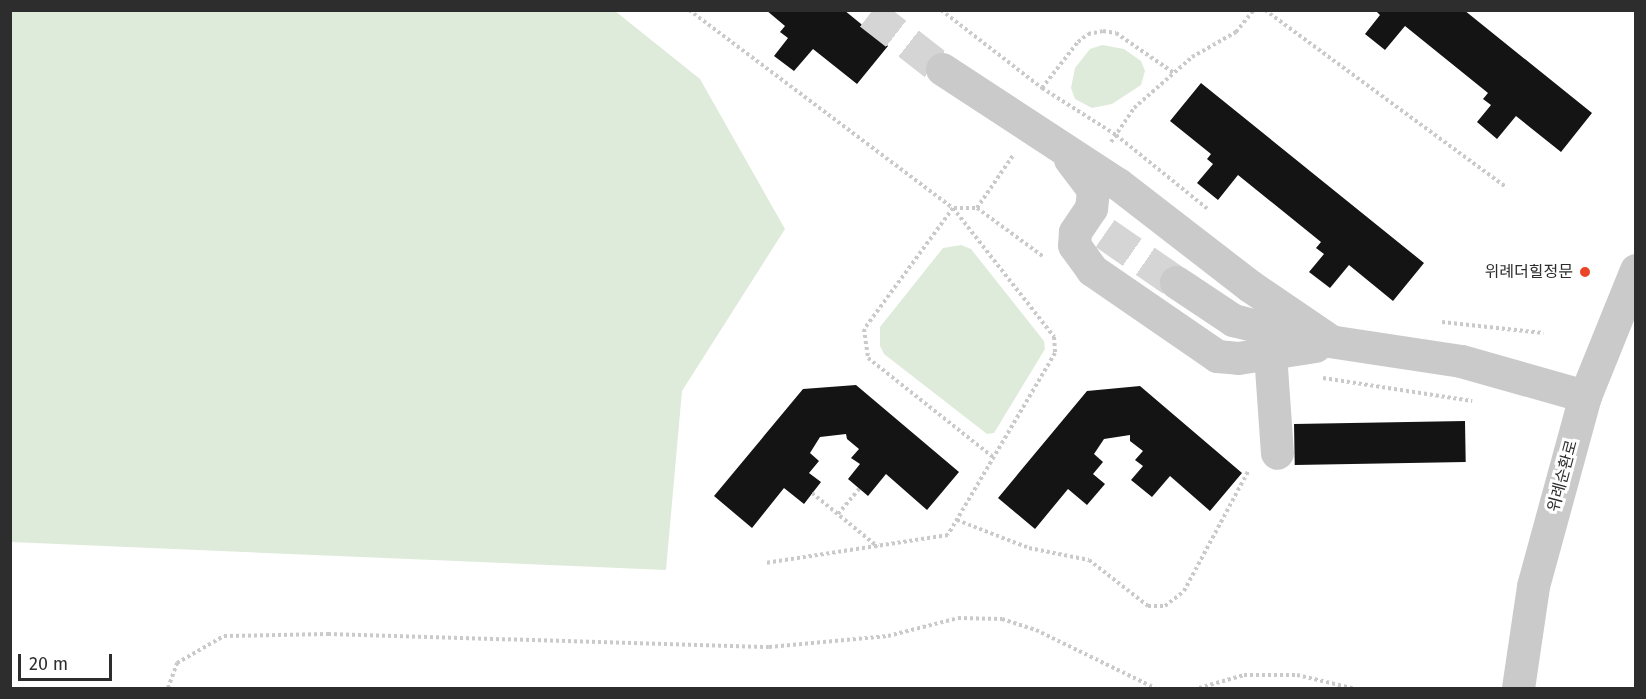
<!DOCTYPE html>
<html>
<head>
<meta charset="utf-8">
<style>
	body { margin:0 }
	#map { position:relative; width:1646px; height:699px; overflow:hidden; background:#fff; font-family:"Fira Sans","Noto Sans KR",sans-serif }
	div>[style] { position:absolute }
	.green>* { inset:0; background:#dfebda }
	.building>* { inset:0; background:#141414; transform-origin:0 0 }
	.minor-tunnel>* { height:33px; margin-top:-16.5px; transform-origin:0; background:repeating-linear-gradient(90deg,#d5d5d5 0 33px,transparent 0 49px) }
	.path>* { height:4px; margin-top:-2px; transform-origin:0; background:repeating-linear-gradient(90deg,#cacaca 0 3px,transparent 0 6px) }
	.minor>* { height:33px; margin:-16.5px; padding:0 16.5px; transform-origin:16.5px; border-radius:16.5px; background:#cacaca }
	.dots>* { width:16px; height:16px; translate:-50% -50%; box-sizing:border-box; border:3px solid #fff; border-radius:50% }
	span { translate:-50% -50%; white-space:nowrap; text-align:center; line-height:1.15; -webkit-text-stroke:6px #fff; paint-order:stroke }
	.poi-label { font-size:16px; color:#2d2d2d }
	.right { translate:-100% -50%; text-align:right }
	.street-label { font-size:16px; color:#2d2d2d }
	.frame { position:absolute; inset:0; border:12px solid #2d2d2d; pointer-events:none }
	.scale { position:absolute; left:18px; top:654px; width:94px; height:27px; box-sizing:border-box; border:3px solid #2d2d2d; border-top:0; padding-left:8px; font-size:18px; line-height:21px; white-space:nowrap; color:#2d2d2d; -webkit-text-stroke:4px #fff; paint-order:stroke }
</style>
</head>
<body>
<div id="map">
	<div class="green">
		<i style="clip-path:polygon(11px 10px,615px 11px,700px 79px,785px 229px,682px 391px,666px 570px,11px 542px)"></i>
		<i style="clip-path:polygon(1102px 45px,1124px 49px,1141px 61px,1145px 71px,1141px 85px,1112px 104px,1092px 108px,1075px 99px,1071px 88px,1075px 68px,1090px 49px)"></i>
		<i style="clip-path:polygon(961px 245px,971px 249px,1044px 341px,1045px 349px,994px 433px,987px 434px,884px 354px,880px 346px,880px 327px,943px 248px)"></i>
	</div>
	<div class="building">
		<i style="clip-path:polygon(766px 10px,844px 10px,888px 46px,857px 84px,813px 49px,794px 71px,774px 56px,788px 38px,780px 32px,785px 26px)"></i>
		<i style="clip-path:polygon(1375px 10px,1464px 10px,1592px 113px,1561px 152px,1516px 116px,1497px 139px,1477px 122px,1491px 105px,1483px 99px,1488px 93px,1405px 26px,1385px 50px,1365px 34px,1380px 15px)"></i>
		<i style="clip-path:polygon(1201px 83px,1424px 263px,1393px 301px,1349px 265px,1330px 288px,1309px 272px,1324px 254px,1316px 248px,1321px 242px,1238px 175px,1218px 200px,1197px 183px,1213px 164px,1207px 159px,1211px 154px,1170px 121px)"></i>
		<i style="clip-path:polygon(856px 385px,959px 472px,927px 510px,886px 474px,868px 496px,848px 479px,860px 464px,851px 458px,859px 449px,847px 439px,846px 434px,820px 437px,810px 453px,819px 461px,809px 473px,821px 482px,804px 504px,784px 488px,752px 528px,714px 496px,803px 389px)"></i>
		<i style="clip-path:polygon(1140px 386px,1242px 473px,1210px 511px,1170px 476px,1152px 497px,1131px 480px,1143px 466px,1135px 460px,1143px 451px,1130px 441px,1130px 435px,1104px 439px,1094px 454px,1103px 462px,1093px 474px,1105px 484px,1087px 505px,1068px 489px,1035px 529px,998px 498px,1087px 391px)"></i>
		<i style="left:1465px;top:421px;width:41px;height:171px;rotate:89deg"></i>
	</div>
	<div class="minor-tunnel">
		<i style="left:870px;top:13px;width:91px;rotate:37.9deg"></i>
		<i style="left:1105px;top:233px;width:86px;rotate:34.6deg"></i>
	</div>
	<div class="path">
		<i style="left:689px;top:10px;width:330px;rotate:36.9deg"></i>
		<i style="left:953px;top:208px;width:164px;rotate:51.9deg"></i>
		<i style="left:1054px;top:337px;width:16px;rotate:86deg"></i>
		<i style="left:1055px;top:353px;width:211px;rotate:120.5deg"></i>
		<i style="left:948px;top:535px;width:185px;rotate:171.3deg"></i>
		<i style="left:941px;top:10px;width:128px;rotate:37.7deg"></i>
		<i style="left:1042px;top:88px;width:88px;rotate:32.4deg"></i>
		<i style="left:1116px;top:135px;width:119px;rotate:38.9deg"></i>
		<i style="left:1265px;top:10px;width:300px;rotate:36.3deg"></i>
		<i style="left:1042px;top:88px;width:58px;rotate:-52deg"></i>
		<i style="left:1078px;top:42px;width:13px;rotate:-39deg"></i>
		<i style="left:1088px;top:34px;width:15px;rotate:-11deg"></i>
		<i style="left:1103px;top:31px;width:13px;rotate:9deg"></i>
		<i style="left:1116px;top:33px;width:70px;rotate:34.6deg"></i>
		<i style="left:1111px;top:142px;width:41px;rotate:-55.9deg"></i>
		<i style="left:1134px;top:108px;width:77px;rotate:-41.3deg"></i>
		<i style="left:1192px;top:57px;width:51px;rotate:-29.6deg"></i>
		<i style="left:1236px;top:32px;width:28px;rotate:-51deg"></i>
		<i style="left:953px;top:208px;width:150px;rotate:126.3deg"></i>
		<i style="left:864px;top:329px;width:29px;rotate:82deg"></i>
		<i style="left:868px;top:358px;width:159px;rotate:38.4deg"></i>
		<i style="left:954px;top:208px;width:23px"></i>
		<i style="left:977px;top:208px;width:83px;rotate:36.2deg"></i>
		<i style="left:977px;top:208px;width:65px;rotate:-55.6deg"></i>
		<i style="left:1442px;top:322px;width:102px;rotate:6.2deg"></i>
		<i style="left:1323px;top:378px;width:151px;rotate:8.8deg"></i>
		<i style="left:812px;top:493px;width:85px;rotate:39.3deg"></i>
		<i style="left:838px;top:514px;width:34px;rotate:-50deg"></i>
		<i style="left:957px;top:520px;width:77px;rotate:21.3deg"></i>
		<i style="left:1029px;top:548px;width:61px;rotate:11.3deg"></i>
		<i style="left:1089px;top:560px;width:75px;rotate:37.9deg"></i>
		<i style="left:1148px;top:606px;width:17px"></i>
		<i style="left:1165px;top:606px;width:24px;rotate:-38deg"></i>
		<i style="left:1184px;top:591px;width:137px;rotate:-61.8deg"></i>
		<i style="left:168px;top:688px;width:27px;rotate:-70deg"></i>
		<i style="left:177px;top:663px;width:54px;rotate:-29.9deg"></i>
		<i style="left:224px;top:636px;width:104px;rotate:-1.1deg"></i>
		<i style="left:328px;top:634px;width:441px;rotate:1.7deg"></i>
		<i style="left:769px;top:647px;width:120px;rotate:-5.3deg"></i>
		<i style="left:888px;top:636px;width:72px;rotate:-14.4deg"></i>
		<i style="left:958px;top:618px;width:44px;rotate:1.3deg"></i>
		<i style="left:1002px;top:619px;width:36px;rotate:18deg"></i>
		<i style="left:1036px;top:630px;width:132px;rotate:26deg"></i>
		<i style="left:1199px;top:688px;width:47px;rotate:-16.1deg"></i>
		<i style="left:1244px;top:675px;width:53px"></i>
		<i style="left:1297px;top:675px;width:57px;rotate:13.3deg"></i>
	</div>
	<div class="minor">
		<i style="left:942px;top:69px;width:210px;rotate:33.2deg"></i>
		<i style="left:1118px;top:184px;width:167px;rotate:37.7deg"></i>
		<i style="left:1250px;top:286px;width:98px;rotate:34.2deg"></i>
		<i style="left:1070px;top:159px;width:39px;rotate:53deg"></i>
		<i style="left:1093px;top:190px;width:18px;rotate:96deg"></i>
		<i style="left:1091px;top:208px;width:29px;rotate:124deg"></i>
		<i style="left:1075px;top:232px;width:13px;rotate:94deg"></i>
		<i style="left:1074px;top:245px;width:31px;rotate:54deg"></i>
		<i style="left:1092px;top:270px;width:152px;rotate:34.5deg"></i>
		<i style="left:1217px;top:356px;width:21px;rotate:5deg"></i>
		<i style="left:1238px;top:358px;width:78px;rotate:-8.9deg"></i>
		<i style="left:1176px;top:282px;width:69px;rotate:33.7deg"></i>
		<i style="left:1233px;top:320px;width:65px;rotate:14.3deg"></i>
		<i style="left:1296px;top:336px;width:167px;rotate:8.6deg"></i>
		<i style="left:1461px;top:361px;width:129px;rotate:15.8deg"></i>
		<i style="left:1270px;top:353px;width:100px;rotate:86deg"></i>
		<i style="left:1518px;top:688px;width:103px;rotate:-81.6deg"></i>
		<i style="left:1533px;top:586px;width:197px;rotate:-74.7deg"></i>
		<i style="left:1585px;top:396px;width:136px;rotate:-68deg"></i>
	</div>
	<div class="dots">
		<i style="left:1585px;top:272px;background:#ea4529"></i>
	</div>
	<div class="poi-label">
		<span class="right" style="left:1573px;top:272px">위례더힐정문</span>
	</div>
	<div class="street-label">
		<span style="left:1563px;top:476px;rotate:-75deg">위례순환로</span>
	</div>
	<div class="frame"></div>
	<div class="scale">20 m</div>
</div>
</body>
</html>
